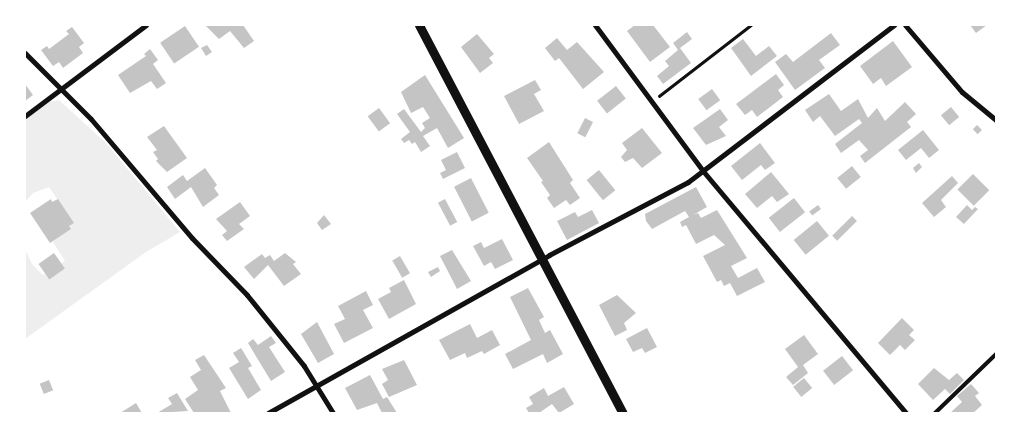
<!DOCTYPE html>
<html>
<head>
<meta charset="utf-8">
<style>
	body { margin:0 }
	#map { position:relative; width:1021px; height:438px; overflow:hidden; background:#fff; font-family:"Alegreya Sans",sans-serif }
	div>[style] { position:absolute }
	.green>* { inset:0; background:#eee }
	.building>* { inset:0; background:#c4c4c4; transform-origin:0 0 }
	.path>* { height:2.5px; margin:-1.25px; padding:0 1.25px; transform-origin:1.25px; border-radius:1.25px; background:#111 }
	.service>* { height:4px; margin:-2px; padding:0 2px; transform-origin:2px; border-radius:2px; background:#111 }
	.minor>* { height:5px; margin:-2.5px; padding:0 2.5px; transform-origin:2.5px; border-radius:2.5px; background:#111 }
	.tertiary>* { height:9px; margin:-4.5px; padding:0 4.5px; transform-origin:4.5px; border-radius:4.5px; background:#111 }
	span { translate:-50% -50%; white-space:nowrap; text-align:center; line-height:1.15; -webkit-text-stroke:4px #fff; paint-order:stroke }
	.frame { position:absolute; inset:0; border:26px solid #fff; pointer-events:none }
</style>
</head>
<body>
<div id="map">
	<div class="green">
		<i style="clip-path:polygon(59px 100px,107px 144px,180px 232px,146px 252px,25px 339px,25px 249px,32px 264px,43px 275px,65px 261px,53px 242px,73px 222px,49px 187px,33px 193px,25px 202px,25px 120px,48px 102px)"></i>
	</div>
	<div class="building">
		<i style="clip-path:polygon(205px 25px,243px 25px,254px 41px,244px 48px,230px 31px,219px 39px)"></i>
		<i style="clip-path:polygon(635px 25px,653px 25px,670px 47px,650px 62px,627px 31px)"></i>
		<i style="clip-path:polygon(970px 25px,987px 25px,976px 33px)"></i>
		<i style="left:185px;top:26px;width:25px;height:30px;rotate:56deg"></i>
		<i style="clip-path:polygon(72px 27px,84px 43px,79px 47px,83px 53px,63px 68px,59px 62px,53px 66px,41px 50px,47px 46px,49px 49px,69px 34px,66px 31px)"></i>
		<i style="clip-path:polygon(687px 32px,692px 39px,680px 48px,691px 63px,663px 84px,657px 76px,669px 66px,665px 61px,678px 50px,673px 43px)"></i>
		<i style="clip-path:polygon(831px 33px,840px 45px,819px 60px,825px 68px,795px 90px,775px 62px,786px 54px,793px 62px)"></i>
		<i style="clip-path:polygon(477px 34px,494px 54px,489px 58px,493px 63px,480px 73px,461px 47px)"></i>
		<i style="clip-path:polygon(557px 38px,567px 50px,577px 42px,604px 72px,583px 89px,559px 58px,555px 61px,545px 48px)"></i>
		<i style="clip-path:polygon(743px 39px,756px 56px,769px 46px,777px 56px,751px 76px,731px 48px)"></i>
		<i style="clip-path:polygon(893px 41px,912px 67px,886px 86px,881px 78px,873px 84px,860px 66px)"></i>
		<i style="clip-path:polygon(207px 45px,212px 52px,206px 56px,201px 48px)"></i>
		<i style="clip-path:polygon(150px 49px,158px 60px,153px 64px,166px 83px,157px 89px,151px 81px,130px 93px,118px 75px,146px 56px,144px 54px)"></i>
		<i style="clip-path:polygon(776px 74px,784px 85px,778px 90px,783px 97px,757px 117px,752px 110px,745px 115px,736px 104px)"></i>
		<i style="clip-path:polygon(425px 75px,464px 138px,448px 148px,437px 128px,423px 136px,430px 146px,421px 152px,415px 142px,412px 144px,409px 140px,404px 143px,401px 139px,410px 132px,397px 114px,404px 109px,421px 132px,425px 128px,422px 123px,430px 118px,423px 107px,411px 113px,401px 92px)"></i>
		<i style="clip-path:polygon(535px 80px,541px 90px,534px 94px,544px 111px,519px 124px,504px 96px)"></i>
		<i style="clip-path:polygon(25px 84px,33px 95px,25px 101px)"></i>
		<i style="left:616px;top:86px;width:16px;height:24px;rotate:52deg"></i>
		<i style="left:712px;top:89px;width:14px;height:17px;rotate:54deg"></i>
		<i style="clip-path:polygon(829px 94px,841px 111px,858px 99px,868px 118px,877px 108px,885px 121px,905px 102px,916px 114px,907px 122px,911px 127px,865px 163px,860px 156px,868px 150px,859px 140px,841px 153px,835px 144px,862px 123px,859px 119px,835px 136px,820px 116px,813px 122px,805px 110px)"></i>
		<i style="left:951px;top:107px;width:13px;height:13px;rotate:51deg"></i>
		<i style="left:379px;top:108px;width:19px;height:14px;rotate:54deg"></i>
		<i style="clip-path:polygon(720px 109px,728px 120px,719px 127px,726px 136px,706px 145px,693px 128px)"></i>
		<i style="left:585px;top:118px;width:9px;height:17px;rotate:27deg"></i>
		<i style="left:977px;top:125px;width:7px;height:6px;rotate:45deg"></i>
		<i style="clip-path:polygon(164px 126px,187px 158px,167px 172px,156px 161px,158px 159px,153px 152px,157px 150px,147px 137px)"></i>
		<i style="clip-path:polygon(642px 128px,662px 153px,642px 168px,633px 158px,625px 162px,621px 157px,627px 150px,622px 143px)"></i>
		<i style="clip-path:polygon(923px 130px,939px 150px,929px 158px,921px 148px,906px 160px,898px 150px)"></i>
		<i style="clip-path:polygon(549px 142px,573px 180px,570px 183px,580px 198px,570px 205px,566px 200px,554px 208px,547px 198px,550px 195px,541px 182px,543px 181px,527px 158px)"></i>
		<i style="clip-path:polygon(760px 143px,775px 163px,765px 170px,761px 165px,742px 180px,731px 166px)"></i>
		<i style="clip-path:polygon(457px 152px,465px 168px,443px 179px,440px 173px,446px 170px,441px 160px)"></i>
		<i style="clip-path:polygon(919px 163px,922px 167px,916px 173px,913px 168px)"></i>
		<i style="left:852px;top:166px;width:14px;height:19px;rotate:51deg"></i>
		<i style="clip-path:polygon(205px 168px,217px 185px,214px 188px,219px 195px,203px 207px,191px 187px,175px 199px,167px 187px,183px 175px,187px 181px)"></i>
		<i style="left:599px;top:170px;width:26px;height:16px;rotate:51deg"></i>
		<i style="clip-path:polygon(771px 172px,789px 194px,777px 202px,772px 196px,757px 208px,745px 194px)"></i>
		<i style="left:973px;top:174px;width:23px;height:22px;rotate:45deg"></i>
		<i style="clip-path:polygon(952px 176px,958px 183px,941px 200px,946px 207px,934px 217px,922px 203px)"></i>
		<i style="left:471px;top:178px;width:39px;height:19px;rotate:63deg"></i>
		<i style="clip-path:polygon(696px 187px,707px 207px,693px 215px,698px 213px,701px 218px,717px 210px,747px 258px,731px 266px,738px 278px,757px 268px,765px 282px,737px 296px,730px 283px,724px 286px,721px 280px,717px 282px,703px 256px,725px 245px,714px 235px,696px 244px,686px 225px,682px 227px,680px 222px,689px 217px,685px 211px,652px 229px,646px 221px,645px 214px)"></i>
		<i style="left:794px;top:198px;width:18px;height:32px;rotate:52deg"></i>
		<i style="clip-path:polygon(51px 199px,52px 202px,58px 199px,74px 223px,69px 226px,71px 229px,50px 243px,30px 213px)"></i>
		<i style="left:445px;top:199px;width:26px;height:8px;rotate:62deg"></i>
		<i style="clip-path:polygon(240px 202px,250px 216px,239px 224px,244px 229px,227px 241px,222px 235px,227px 231px,216px 219px)"></i>
		<i style="left:818px;top:205px;width:5px;height:11px;rotate:53deg"></i>
		<i style="clip-path:polygon(967px 205px,972px 210px,975px 207px,978px 209px,964px 224px,956px 217px)"></i>
		<i style="clip-path:polygon(592px 210px,599px 223px,567px 240px,557px 221px,575px 212px,578px 217px)"></i>
		<i style="clip-path:polygon(324px 215px,331px 224px,322px 230px,317px 223px)"></i>
		<i style="left:852px;top:216px;width:7px;height:28px;rotate:45deg"></i>
		<i style="left:817px;top:221px;width:19px;height:30px;rotate:51deg"></i>
		<i style="clip-path:polygon(502px 239px,513px 260px,495px 269px,491px 262px,484px 266px,473px 246px,481px 242px,484px 248px)"></i>
		<i style="clip-path:polygon(452px 250px,471px 281px,457px 289px,440px 256px)"></i>
		<i style="left:54px;top:253px;width:19px;height:19px;rotate:55deg"></i>
		<i style="clip-path:polygon(285px 253px,296px 262px,293px 264px,301px 274px,284px 286px,268px 265px,254px 279px,244px 267px,262px 254px,265px 258px,270px 255px,274px 261px)"></i>
		<i style="left:400px;top:256px;width:20px;height:9px;rotate:60deg"></i>
		<i style="clip-path:polygon(438px 267px,440px 271px,431px 277px,428px 272px)"></i>
		<i style="clip-path:polygon(404px 280px,416px 304px,389px 319px,378px 299px,391px 292px,389px 288px)"></i>
		<i style="clip-path:polygon(528px 288px,544px 317px,539px 320px,545px 333px,550px 330px,563px 354px,547px 363px,543px 354px,513px 369px,505px 354px,531px 340px,510px 297px)"></i>
		<i style="clip-path:polygon(366px 291px,373px 305px,363px 310px,373px 328px,344px 343px,334px 324px,345px 319px,338px 306px)"></i>
		<i style="clip-path:polygon(617px 295px,636px 313px,624px 323px,627px 330px,615px 336px,599px 305px)"></i>
		<i style="clip-path:polygon(902px 318px,914px 330px,909px 335px,915px 340px,905px 350px,900px 345px,890px 355px,878px 343px)"></i>
		<i style="clip-path:polygon(317px 322px,334px 354px,318px 363px,301px 334px)"></i>
		<i style="clip-path:polygon(470px 324px,477px 338px,492px 330px,500px 345px,484px 354px,482px 351px,467px 358px,465px 353px,450px 360px,439px 340px)"></i>
		<i style="clip-path:polygon(647px 328px,657px 347px,645px 353px,642px 348px,633px 352px,626px 339px)"></i>
		<i style="clip-path:polygon(804px 335px,818px 354px,803px 365px,808px 373px,793px 385px,786px 377px,798px 367px,785px 349px)"></i>
		<i style="clip-path:polygon(271px 336px,276px 343px,269px 347px,285px 372px,271px 381px,248px 343px,253px 339px,258px 345px)"></i>
		<i style="clip-path:polygon(241px 348px,252px 366px,248px 368px,261px 390px,248px 399px,229px 368px,239px 362px,233px 353px)"></i>
		<i style="clip-path:polygon(204px 355px,226px 388px,220px 391px,231px 413px,194px 413px,185px 399px,198px 390px,190px 377px,201px 370px,195px 360px)"></i>
		<i style="left:842px;top:356px;width:18px;height:24px;rotate:52deg"></i>
		<i style="clip-path:polygon(404px 360px,417px 385px,389px 397px,382px 384px,388px 380px,382px 369px)"></i>
		<i style="clip-path:polygon(934px 368px,949px 380px,957px 373px,964px 380px,950px 394px,945px 389px,933px 400px,918px 384px)"></i>
		<i style="clip-path:polygon(370px 375px,383px 399px,387px 397px,397px 413px,382px 413px,377px 403px,357px 410px,345px 388px)"></i>
		<i style="left:804px;top:378px;width:13px;height:14px;rotate:51deg"></i>
		<i style="left:49px;top:380px;width:11px;height:10px;rotate:68deg"></i>
		<i style="clip-path:polygon(971px 384px,979px 393px,975px 396px,982px 405px,973px 413px,950px 413px,962px 402px,957px 396px)"></i>
		<i style="clip-path:polygon(564px 387px,574px 404px,559px 413px,552px 404px,539px 413px,529px 413px,526px 408px,533px 404px,529px 397px,544px 388px,548px 396px)"></i>
		<i style="clip-path:polygon(177px 393px,188px 411px,157px 413px,172px 404px,168px 398px)"></i>
		<i style="clip-path:polygon(136px 403px,142px 413px,120px 413px)"></i>
	</div>
	<div class="path">
		<i style="left:659px;top:96px;width:116px;rotate:-37.7deg"></i>
	</div>
	<div class="service">
		<i style="left:935px;top:413px;width:85px;rotate:-44deg"></i>
	</div>
	<div class="minor">
		<i style="left:595px;top:25px;width:182px;rotate:53.5deg"></i>
		<i style="left:703px;top:171px;width:316px;rotate:50deg"></i>
		<i style="left:905px;top:25px;width:88px;rotate:49.6deg"></i>
		<i style="left:962px;top:92px;width:44px;rotate:39.5deg"></i>
		<i style="left:25px;top:53px;width:93px;rotate:45deg"></i>
		<i style="left:91px;top:119px;width:156px;rotate:49.7deg"></i>
		<i style="left:192px;top:238px;width:79px;rotate:46deg"></i>
		<i style="left:247px;top:295px;width:91px;rotate:51.2deg"></i>
		<i style="left:304px;top:366px;width:55px;rotate:58.3deg"></i>
		<i style="left:25px;top:116px;width:151px;rotate:-36.9deg"></i>
		<i style="left:268px;top:413px;width:322px;rotate:-29.3deg"></i>
		<i style="left:549px;top:255px;width:157px;rotate:-27.7deg"></i>
		<i style="left:688px;top:182px;width:259px;rotate:-37.3deg"></i>
	</div>
	<div class="tertiary">
		<i style="left:419px;top:25px;width:438px;rotate:62.3deg"></i>
	</div>
	<div class="frame"></div>
</div>
</body>
</html>
